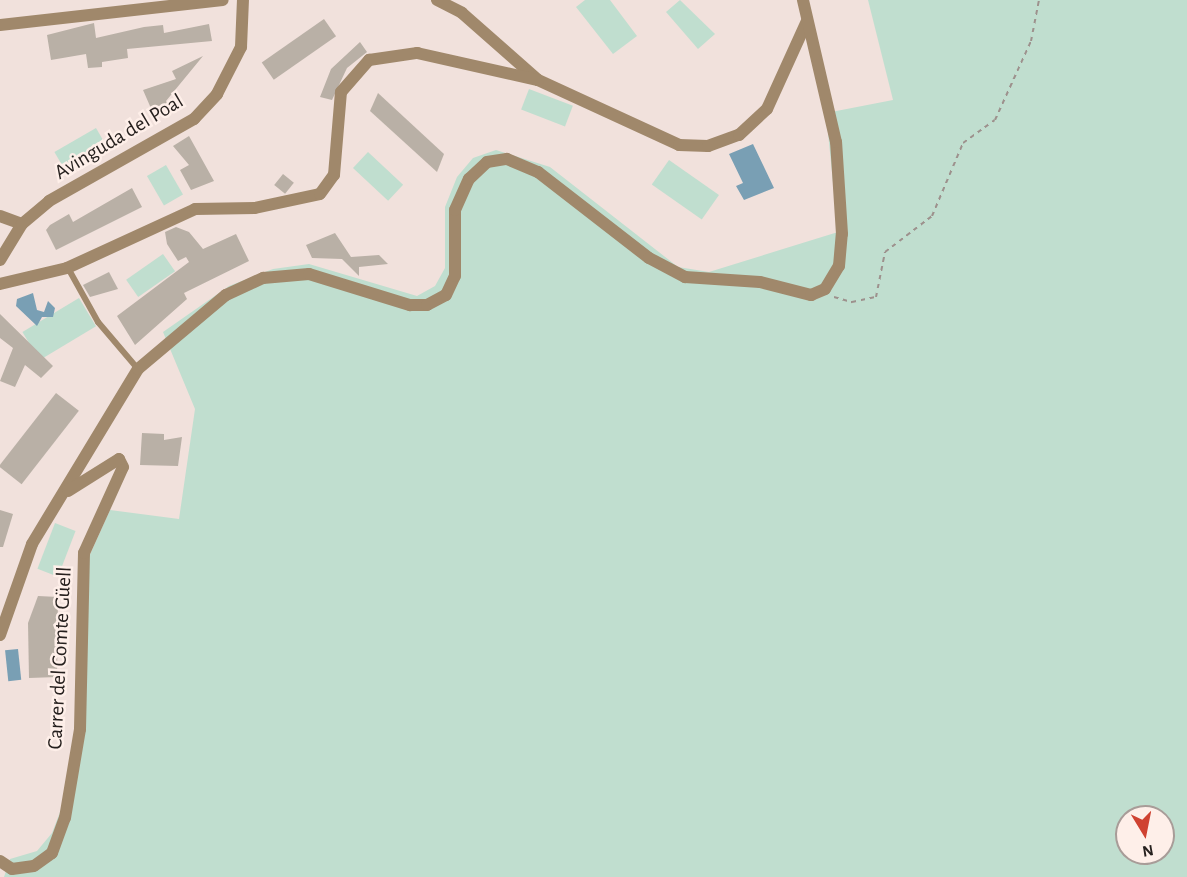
<!DOCTYPE html>
<html>
<head>
<meta charset="utf-8">
<style>
	body { margin:0 }
	#map { position:relative; width:1187px; height:877px; overflow:hidden; background:#f1e1dc; font-family:"Alegreya Sans",sans-serif }
	div>[style] { position:absolute }
	.green>* { inset:0; background:#c0decf; transform-origin:0 0 }
	.water>* { inset:0; background:#799fb4; transform-origin:0 0 }
	.building>* { inset:0; background:#b9b0a6; transform-origin:0 0 }
	.path>* { height:2px; margin-top:-1px; transform-origin:0; background:repeating-linear-gradient(90deg,#9d918d 0 4.5px,transparent 0 9px) }
	.lane>* { height:6px; margin:-3px; padding:0 3px; transform-origin:3px; border-radius:3px; background:#a0886b }
	.street>* { height:12px; margin:-6px; padding:0 6px; transform-origin:6px; border-radius:6px; background:#a0886b }
	span { translate:-50% -50%; white-space:nowrap; text-align:center; line-height:1.15; -webkit-text-stroke:5px #feefe9; paint-order:stroke }
	.street-label { font-size:21px; color:#26201e }
	.north { position:absolute; left:1115px; top:805px; width:60px; height:60px; box-sizing:border-box; background:#feefe9; border:2px solid #a89c98; border-radius:50%; rotate:170deg; font-size:16px; font-weight:700; line-height:24px; text-align:center; color:#26201e }
	.north::after { content:''; display:block; margin:auto; width:21px; height:27px; background:#cf4231; clip-path:polygon(50% 0,100% 100%,50% 72%,0 100%) }
</style>
</head>
<body>
<div id="map">
	<div class="green">
		<i style="clip-path:polygon(585px 0,610px 0,637px 36px,613px 54px,576px 7px)"></i>
		<i style="clip-path:polygon(680px 0,715px 34px,698px 49px,666px 12px)"></i>
		<i style="clip-path:polygon(evenodd,868px 0,1187px 0,1187px 877px,4px 877px,10px 859px,37px 851px,52px 833px,80px 760px,87px 561px,110px 510px,179px 519px,195px 409px,163px 332px,229px 286px,273px 269px,309px 264px,417px 296px,435px 286px,445px 268px,445px 207px,457px 177px,473px 158px,496px 150px,550px 167px,678px 267px,709px 272px,838px 232px,826px 113px,893px 100px,868px 0,1127px 817px,1163px 817px,1163px 853px,1127px 853px,1127px 817px)"></i>
		<i style="left:529px;top:89px;width:47px;height:22px;rotate:21deg"></i>
		<i style="left:96px;top:128px;width:22px;height:48px;rotate:60deg"></i>
		<i style="left:368px;top:152px;width:48px;height:22px;rotate:43deg"></i>
		<i style="left:669px;top:160px;width:61px;height:30px;rotate:35deg"></i>
		<i style="left:166px;top:165px;width:34px;height:22px;rotate:60deg"></i>
		<i style="left:163px;top:254px;width:21px;height:45px;rotate:55deg"></i>
		<i style="left:79px;top:298px;width:33px;height:66px;rotate:59deg"></i>
		<i style="left:55px;top:523px;width:22px;height:49px;rotate:21deg"></i>
	</div>
	<div class="water">
		<i style="clip-path:polygon(753px 144px,774px 188px,744px 200px,736px 186px,743px 183px,729px 154px)"></i>
		<i style="clip-path:polygon(33px 293px,37px 310px,44px 312px,48px 301px,55px 308px,53px 317px,42px 317px,37px 326px,16px 306px,17px 299px)"></i>
		<i style="left:18px;top:649px;width:31px;height:13px;rotate:84deg"></i>
	</div>
	<div class="building">
		<i style="left:324px;top:19px;width:21px;height:76px;rotate:55deg"></i>
		<i style="clip-path:polygon(94px 23px,96px 38px,144px 27px,163px 25px,164px 33px,209px 24px,212px 41px,127px 49px,128px 58px,102px 62px,102px 67px,88px 68px,86px 54px,51px 60px,47px 35px)"></i>
		<i style="clip-path:polygon(360px 42px,367px 52px,347px 68px,332px 100px,320px 97px,331px 69px)"></i>
		<i style="clip-path:polygon(203px 56px,166px 101px,169px 107px,153px 113px,143px 90px,176px 79px,172px 71px)"></i>
		<i style="clip-path:polygon(378px 93px,444px 154px,437px 172px,370px 111px)"></i>
		<i style="clip-path:polygon(189px 136px,214px 181px,191px 190px,180px 170px,189px 165px,173px 146px)"></i>
		<i style="left:283px;top:174px;width:14px;height:14px;rotate:39deg"></i>
		<i style="clip-path:polygon(132px 188px,142px 207px,56px 250px,46px 230px,50px 225px,69px 214px,73px 222px)"></i>
		<i style="clip-path:polygon(176px 227px,189px 232px,203px 249px,236px 234px,249px 261px,184px 293px,187px 299px,135px 345px,117px 316px,189px 262px,186px 257px,178px 261px,167px 244px,165px 232px)"></i>
		<i style="clip-path:polygon(335px 233px,351px 257px,379px 255px,388px 264px,359px 267px,359px 276px,342px 259px,312px 258px,306px 245px)"></i>
		<i style="clip-path:polygon(109px 272px,118px 289px,90px 297px,83px 285px)"></i>
		<i style="clip-path:polygon(0 314px,53px 366px,41px 378px,25px 365px,15px 387px,0 381px,13px 348px,0 338px)"></i>
		<i style="left:56px;top:393px;width:29px;height:93px;rotate:38deg"></i>
		<i style="clip-path:polygon(142px 433px,164px 434px,164px 440px,182px 437px,178px 466px,140px 465px)"></i>
		<i style="clip-path:polygon(0 510px,13px 514px,3px 547px,0 547px)"></i>
		<i style="clip-path:polygon(38px 596px,58px 597px,57px 677px,29px 678px,28px 623px)"></i>
	</div>
	<div class="path">
		<i style="left:834px;top:297px;width:19px;rotate:16deg"></i>
		<i style="left:852px;top:302px;width:25px;rotate:-12deg"></i>
		<i style="left:876px;top:297px;width:46px;rotate:-78.7deg"></i>
		<i style="left:885px;top:252px;width:59px;rotate:-37.5deg"></i>
		<i style="left:932px;top:216px;width:79px;rotate:-67deg"></i>
		<i style="left:963px;top:143px;width:39px;rotate:-36deg"></i>
		<i style="left:995px;top:120px;width:87px;rotate:-65.5deg"></i>
		<i style="left:1031px;top:41px;width:42px;rotate:-79deg"></i>
	</div>
	<div class="lane">
		<i style="left:68px;top:268px;width:62px;rotate:60.9deg"></i>
		<i style="left:98px;top:322px;width:62px;rotate:49.6deg"></i>
	</div>
	<div class="street">
		<i style="left:437px;top:0;width:28px;rotate:27deg"></i>
		<i style="left:462px;top:13px;width:101px;rotate:41.4deg"></i>
		<i style="left:538px;top:80px;width:155px;rotate:24.7deg"></i>
		<i style="left:679px;top:145px;width:29px;rotate:2deg"></i>
		<i style="left:708px;top:146px;width:33px;rotate:-20deg"></i>
		<i style="left:739px;top:135px;width:38px;rotate:-43deg"></i>
		<i style="left:767px;top:109px;width:97px;rotate:-65.6deg"></i>
		<i style="left:0;top:25px;width:224px;rotate:-6.4deg"></i>
		<i style="left:0;top:216px;width:23px;rotate:20deg"></i>
		<i style="left:0;top:260px;width:42px;rotate:-58.6deg"></i>
		<i style="left:22px;top:224px;width:35px;rotate:-40deg"></i>
		<i style="left:49px;top:201px;width:167px;rotate:-29.5deg"></i>
		<i style="left:194px;top:119px;width:34px;rotate:-47deg"></i>
		<i style="left:217px;top:94px;width:53px;rotate:-62.9deg"></i>
		<i style="left:241px;top:47px;width:47px;rotate:-87.6deg"></i>
		<i style="left:0;top:284px;width:69px;rotate:-13.4deg"></i>
		<i style="left:67px;top:268px;width:141px;rotate:-24.7deg"></i>
		<i style="left:195px;top:209px;width:60px;rotate:-1deg"></i>
		<i style="left:255px;top:208px;width:66px;rotate:-12.2deg"></i>
		<i style="left:320px;top:194px;width:24px;rotate:-54deg"></i>
		<i style="left:334px;top:175px;width:83px;rotate:-85.2deg"></i>
		<i style="left:341px;top:92px;width:43px;rotate:-48.8deg"></i>
		<i style="left:369px;top:60px;width:49px;rotate:-8.3deg"></i>
		<i style="left:417px;top:53px;width:124px;rotate:12.6deg"></i>
		<i style="left:0;top:635px;width:96px;rotate:-70.6deg"></i>
		<i style="left:32px;top:544px;width:205px;rotate:-58.8deg"></i>
		<i style="left:138px;top:369px;width:115px;rotate:-40.1deg"></i>
		<i style="left:226px;top:295px;width:41px;rotate:-24.7deg"></i>
		<i style="left:263px;top:278px;width:46px;rotate:-5deg"></i>
		<i style="left:309px;top:274px;width:106px;rotate:17.1deg"></i>
		<i style="left:410px;top:305px;width:17px"></i>
		<i style="left:427px;top:305px;width:21px;rotate:-28deg"></i>
		<i style="left:446px;top:295px;width:21px;rotate:-65deg"></i>
		<i style="left:455px;top:276px;width:66px;rotate:-90deg"></i>
		<i style="left:455px;top:210px;width:34px;rotate:-66deg"></i>
		<i style="left:469px;top:179px;width:25px;rotate:-43deg"></i>
		<i style="left:487px;top:162px;width:20px;rotate:-9deg"></i>
		<i style="left:507px;top:159px;width:34px;rotate:23deg"></i>
		<i style="left:538px;top:172px;width:140px;rotate:37.8deg"></i>
		<i style="left:649px;top:258px;width:41px;rotate:27.8deg"></i>
		<i style="left:685px;top:277px;width:75px;rotate:3.8deg"></i>
		<i style="left:760px;top:282px;width:53px;rotate:14.3deg"></i>
		<i style="left:811px;top:295px;width:15px;rotate:-23deg"></i>
		<i style="left:825px;top:289px;width:27px;rotate:-59deg"></i>
		<i style="left:839px;top:266px;width:32px;rotate:-85deg"></i>
		<i style="left:842px;top:234px;width:92px;rotate:-93.7deg"></i>
		<i style="left:836px;top:142px;width:146px;rotate:-103.1deg"></i>
		<i style="left:0;top:861px;width:14px;rotate:34deg"></i>
		<i style="left:12px;top:869px;width:22px;rotate:-8deg"></i>
		<i style="left:34px;top:866px;width:22px;rotate:-36deg"></i>
		<i style="left:52px;top:853px;width:37px;rotate:-70deg"></i>
		<i style="left:65px;top:818px;width:90px;rotate:-80.4deg"></i>
		<i style="left:80px;top:729px;width:176px;rotate:-88.7deg"></i>
		<i style="left:84px;top:553px;width:94px;rotate:-65.6deg"></i>
		<i style="left:123px;top:467px;width:9px;rotate:-117deg"></i>
		<i style="left:119px;top:459px;width:60px;rotate:147.9deg"></i>
	</div>
	<div class="street-label">
		<span style="left:119px;top:137px;rotate:-31deg">Avinguda del Poal</span>
		<span style="left:60px;top:658px;rotate:-87deg">Carrer del Comte Güell</span>
	</div>
	<div class="north">N</div>
</div>
</body>
</html>
